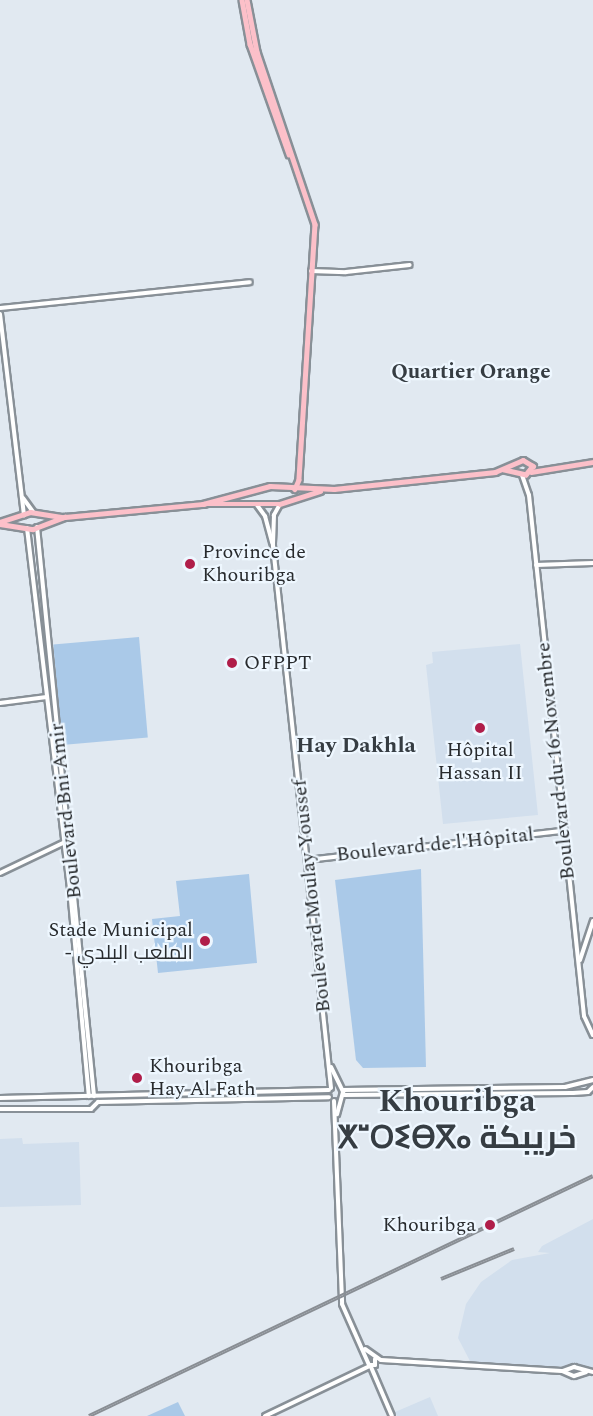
<!DOCTYPE html>
<html>
<head>
<meta charset="utf-8">
<style>
	body { margin:0 }
	#map { position:relative; width:593px; height:1416px; overflow:hidden; background:#e1e9f1; font-family:Spectral,Cairo,"Noto Sans Tifinagh",serif }
	div>[style] { position:absolute }
	.built>* { inset:0; background:#d2dfed }
	.green>* { inset:0; background:#aac9e8; transform-origin:0 0 }
	.roads { filter:drop-shadow(2px 0 #889097) drop-shadow(-2px 0 #889097) drop-shadow(0 2px #889097) drop-shadow(0 -2px #889097) }
	.secondary>* { height:4px; margin:-2px; padding:0 2px; transform-origin:2px; border-radius:2px; background:#fff }
	.primary>* { height:4.5px; margin:-2.25px; padding:0 2.25px; transform-origin:2.25px; border-radius:2.25px; background:#fcc0c9 }
	.rail>* { height:4px; margin-top:-2px; transform-origin:0; background:repeating-linear-gradient(90deg,#eef7ff 0 4.5px,#898e94 0 9px); box-sizing:border-box; border-block:2px solid #898e94 }
	.dots>* { width:16px; height:16px; translate:-50% -50%; box-sizing:border-box; border:3px solid #eef7ff; border-radius:50% }
	span { translate:-50% -50%; white-space:nowrap; text-align:center; line-height:1.15; -webkit-text-stroke:4.5px #eef7ff; paint-order:stroke }
	.poi-label { font-size:20px; color:#282b2e }
	.left { translate:0 -50%; text-align:left }
	.right { translate:-100% -50%; text-align:right }
	.street-label { font-size:20px; color:#282b2e }
	.neighbourhood-label { font-size:21px; color:#363d43; font-weight:700 }
	.quarter-label { font-size:22px; color:#363d43; font-weight:700 }
	.town-label { font-size:32px; color:#363d43; font-weight:700 }
</style>
</head>
<body>
<div id="map">
	<div class="built">
		<i style="clip-path:polygon(520px 644px,538px 815px,443px 824px,426px 665px,433px 663px,432px 652px)"></i>
		<i style="clip-path:polygon(22px 1138px,23px 1144px,79px 1142px,81px 1205px,0 1207px,0 1139px)"></i>
		<i style="clip-path:polygon(593px 1219px,593px 1369px,576px 1363px,568px 1367px,471px 1363px,458px 1338px,466px 1304px,481px 1282px,512px 1260px,550px 1253px,538px 1252px,542px 1246px)"></i>
		<i style="clip-path:polygon(430px 1397px,438px 1416px,397px 1416px,395px 1412px)"></i>
	</div>
	<div class="green">
		<i style="left:139px;top:637px;width:101px;height:86px;rotate:85deg"></i>
		<i style="clip-path:polygon(421px 869px,426px 1067px,363px 1068px,356px 1060px,335px 880px)"></i>
		<i style="clip-path:polygon(249px 874px,257px 963px,158px 973px,152px 919px,180px 916px,176px 881px)"></i>
		<i style="clip-path:polygon(178px 1402px,185px 1416px,147px 1416px)"></i>
	</div>
	<div class="roads">
		<div class="secondary">
			<i style="left:311px;top:271px;width:35px;rotate:2deg"></i>
			<i style="left:346px;top:272px;width:64px;rotate:-6.2deg"></i>
			<i style="left:0;top:308px;width:251px;rotate:-5.9deg"></i>
			<i style="left:0;top:314px;width:203px;rotate:83.2deg"></i>
			<i style="left:522px;top:475px;width:21px;rotate:71deg"></i>
			<i style="left:529px;top:495px;width:524px;rotate:83.97deg"></i>
			<i style="left:584px;top:1016px;width:21px;rotate:65deg"></i>
			<i style="left:23px;top:498px;width:17px;rotate:54deg"></i>
			<i style="left:280px;top:504px;width:13px;rotate:119deg"></i>
			<i style="left:274px;top:515px;width:31px;rotate:92deg"></i>
			<i style="left:273px;top:546px;width:545px;rotate:83.89deg"></i>
			<i style="left:257px;top:505px;width:14px;rotate:54deg"></i>
			<i style="left:265px;top:516px;width:28px;rotate:75deg"></i>
			<i style="left:37px;top:527px;width:572px;rotate:84.28deg"></i>
			<i style="left:27px;top:528px;width:364px;rotate:83.2deg"></i>
			<i style="left:70px;top:889px;width:208px;rotate:84.8deg"></i>
			<i style="left:536px;top:565px;width:57px;rotate:-2deg"></i>
			<i style="left:0;top:703px;width:47px;rotate:-7.3deg"></i>
			<i style="left:307px;top:860px;width:258px;rotate:-6.5deg"></i>
			<i style="left:0;top:873px;width:72px;rotate:-25.5deg"></i>
			<i style="left:580px;top:960px;width:41px;rotate:-71.6deg"></i>
			<i style="left:331px;top:1067px;width:28px;rotate:64deg"></i>
			<i style="left:343px;top:1092px;width:23px;rotate:105deg"></i>
			<i style="left:343px;top:1090px;width:222px;rotate:-0.8deg"></i>
			<i style="left:565px;top:1087px;width:29px;rotate:-14deg"></i>
			<i style="left:343px;top:1095px;width:230px;rotate:-0.5deg"></i>
			<i style="left:573px;top:1093px;width:15px;rotate:-4deg"></i>
			<i style="left:588px;top:1092px;width:7px;rotate:-45deg"></i>
			<i style="left:0;top:1098px;width:329px;rotate:-1.4deg"></i>
			<i style="left:334px;top:1101px;width:203px;rotate:87.7deg"></i>
			<i style="left:342px;top:1304px;width:67px;rotate:66.1deg"></i>
			<i style="left:369px;top:1365px;width:6px"></i>
			<i style="left:375px;top:1365px;width:6px;rotate:-90deg"></i>
			<i style="left:98px;top:1102px;width:231px;rotate:-1.2deg"></i>
			<i style="left:0;top:1109px;width:91px"></i>
			<i style="left:91px;top:1109px;width:10px;rotate:-45deg"></i>
			<i style="left:365px;top:1349px;width:19px;rotate:35deg"></i>
			<i style="left:381px;top:1360px;width:181px;rotate:3.5deg"></i>
			<i style="left:562px;top:1371px;width:13px;rotate:23deg"></i>
			<i style="left:574px;top:1376px;width:13px;rotate:-18deg"></i>
			<i style="left:371px;top:1367px;width:53px;rotate:66.8deg"></i>
			<i style="left:563px;top:1371px;width:12px;rotate:-20deg"></i>
			<i style="left:574px;top:1367px;width:20px;rotate:15deg"></i>
			<i style="left:265px;top:1416px;width:116px;rotate:-25.5deg"></i>
		</div>
		<div class="primary">
			<i style="left:242px;top:0;width:45px;rotate:79.7deg"></i>
			<i style="left:250px;top:44px;width:117px;rotate:70.5deg"></i>
			<i style="left:247px;top:0;width:53px;rotate:79.1deg"></i>
			<i style="left:257px;top:52px;width:182px;rotate:71.4deg"></i>
			<i style="left:315px;top:224px;width:256px;rotate:93.6deg"></i>
			<i style="left:299px;top:480px;width:10px;rotate:114deg"></i>
			<i style="left:531px;top:472px;width:63px;rotate:-9.2deg"></i>
			<i style="left:203px;top:504px;width:69px;rotate:-15deg"></i>
			<i style="left:270px;top:486px;width:64px;rotate:2.7deg"></i>
			<i style="left:334px;top:489px;width:162px;rotate:-6deg"></i>
			<i style="left:495px;top:472px;width:30px;rotate:-23deg"></i>
			<i style="left:523px;top:460px;width:12px;rotate:31deg"></i>
			<i style="left:533px;top:466px;width:11px;rotate:128deg"></i>
			<i style="left:526px;top:475px;width:23px;rotate:-167deg"></i>
			<i style="left:0;top:522px;width:32px;rotate:-18deg"></i>
			<i style="left:30px;top:512px;width:33px;rotate:9deg"></i>
			<i style="left:0;top:524px;width:33px;rotate:9deg"></i>
			<i style="left:33px;top:529px;width:34px;rotate:-21deg"></i>
			<i style="left:65px;top:517px;width:139px;rotate:-5.4deg"></i>
			<i style="left:203px;top:504px;width:77px"></i>
			<i style="left:280px;top:504px;width:42px;rotate:-18deg"></i>
		</div>
	</div>
	<div class="rail">
		<i style="left:441px;top:1279px;width:79px;rotate:-22.3deg"></i>
		<i style="left:89px;top:1416px;width:558px;rotate:-25.46deg"></i>
	</div>
	<div class="dots">
		<i style="left:190px;top:564px;background:#b01e4a"></i>
		<i style="left:232px;top:663px;background:#b01e4a"></i>
		<i style="left:480px;top:728px;background:#b01e4a"></i>
		<i style="left:205px;top:941px;background:#b01e4a"></i>
		<i style="left:137px;top:1078px;background:#b01e4a"></i>
		<i style="left:490px;top:1225px;background:#b01e4a"></i>
	</div>
	<div class="poi-label">
		<span class="left" style="left:202px;top:564px">Province de<br>Khouribga</span>
		<span class="left" style="left:244px;top:663px">OFPPT</span>
		<span style="left:480px;top:762px">Hôpital<br>Hassan II</span>
		<span class="right" style="left:193px;top:942px">Stade Municipal<br>- الملعب البلدي</span>
		<span class="left" style="left:149px;top:1078px">Khouribga<br>Hay Al Fath</span>
		<span class="right" style="left:476px;top:1225px">Khouribga</span>
	</div>
	<div class="street-label">
		<span style="left:556px;top:761px;rotate:-96deg">Boulevard du 16 Novembre</span>
		<span style="left:66px;top:811px;rotate:-96deg">Boulevard Bni Amir</span>
		<span style="left:435px;top:845px;rotate:-6deg">Boulevard de l'Hôpital</span>
		<span style="left:312px;top:896px;rotate:-96deg">Boulevard Moulay Youssef</span>
	</div>
	<div class="neighbourhood-label">
		<span style="left:471px;top:372px">Quartier Orange</span>
	</div>
	<div class="quarter-label">
		<span style="left:356px;top:746px">Hay Dakhla</span>
	</div>
	<div class="town-label">
		<span style="left:457px;top:1121px">Khouribga<br>ⵅⵯⵔⵉⴱⴳⴰ خريبكة</span>
	</div>
</div>
</body>
</html>
